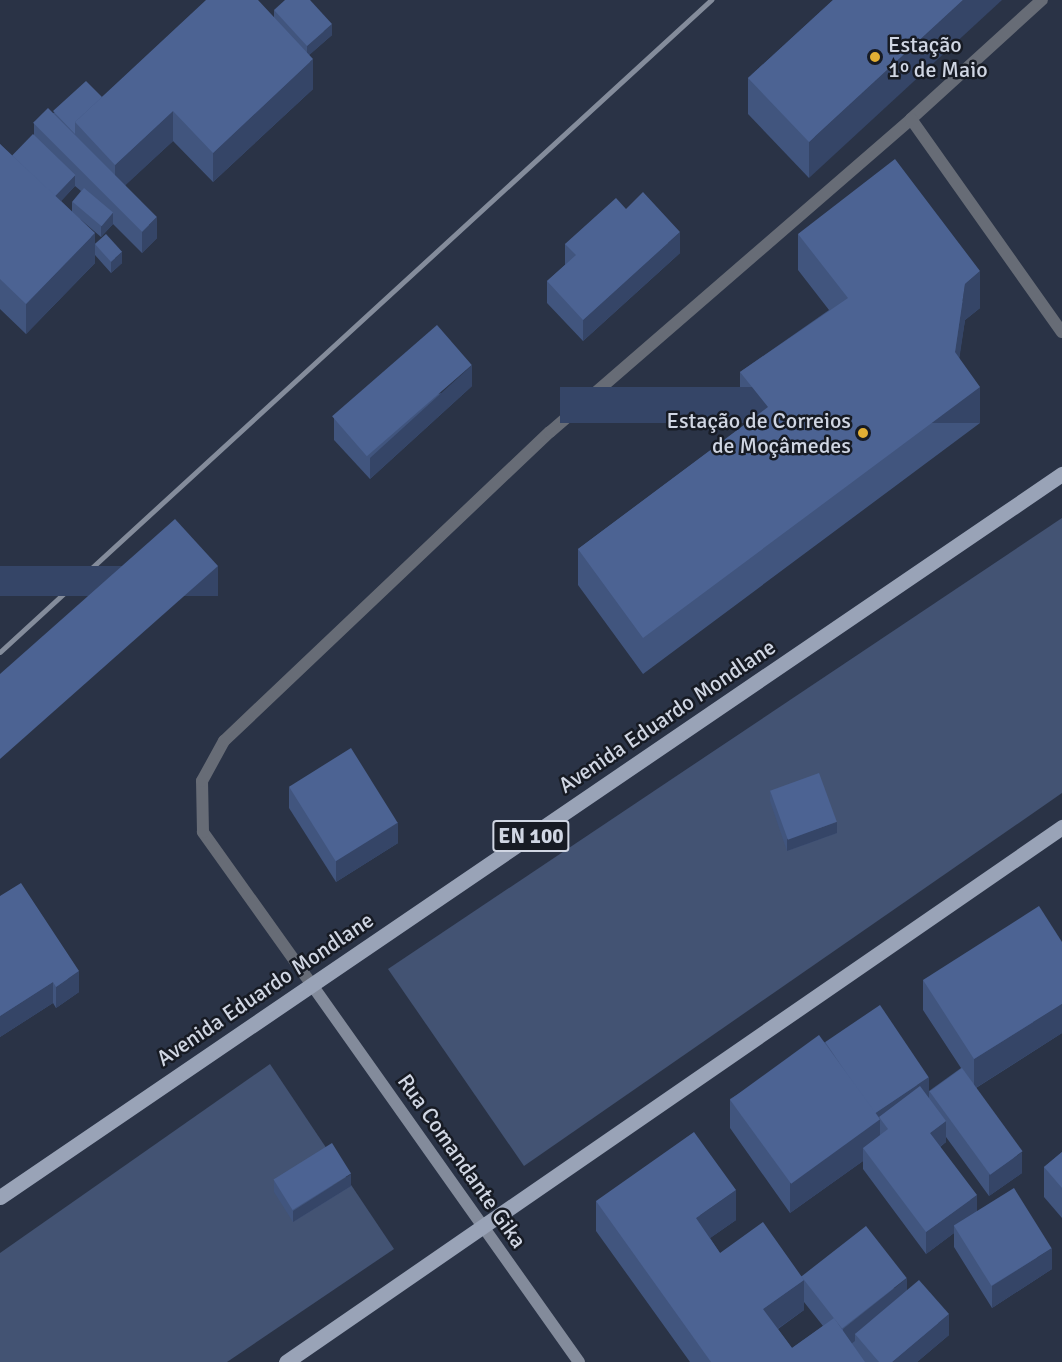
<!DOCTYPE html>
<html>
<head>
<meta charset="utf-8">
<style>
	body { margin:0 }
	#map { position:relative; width:1062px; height:1362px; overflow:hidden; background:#2a3346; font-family:Signika,sans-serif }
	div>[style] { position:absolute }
	.green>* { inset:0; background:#435373 }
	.street>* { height:12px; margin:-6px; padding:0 6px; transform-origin:6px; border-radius:6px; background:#676c76 }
	.secondary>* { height:12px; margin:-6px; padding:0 6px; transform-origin:6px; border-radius:6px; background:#838b9b }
	.primary>* { height:15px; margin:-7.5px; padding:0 7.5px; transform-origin:7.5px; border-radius:7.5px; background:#99a3b7 }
	.rail>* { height:4.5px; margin:-2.25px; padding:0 2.25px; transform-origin:2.25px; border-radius:2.25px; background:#848c9b }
	.wall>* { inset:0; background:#41557e }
	.shaded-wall>* { inset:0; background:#354567; transform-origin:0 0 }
	.building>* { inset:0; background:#4c6393; transform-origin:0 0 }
	.dots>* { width:16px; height:16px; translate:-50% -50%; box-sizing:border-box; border:3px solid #171b24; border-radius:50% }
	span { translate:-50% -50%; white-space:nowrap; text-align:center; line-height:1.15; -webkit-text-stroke:5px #171b24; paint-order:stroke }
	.shield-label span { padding:2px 4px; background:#171b24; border:2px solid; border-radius:4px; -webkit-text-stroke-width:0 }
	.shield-label { font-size:21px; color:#d0d6e3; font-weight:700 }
	.poi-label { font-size:22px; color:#d0d6e3 }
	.left { translate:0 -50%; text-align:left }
	.right { translate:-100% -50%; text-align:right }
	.street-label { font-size:22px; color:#d0d6e3 }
</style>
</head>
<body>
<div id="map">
	<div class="green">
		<i style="clip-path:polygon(1062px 518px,1062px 793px,524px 1166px,388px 969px)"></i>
		<i style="clip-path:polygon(270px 1064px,394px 1249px,227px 1362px,0 1362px,0 1253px)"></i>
	</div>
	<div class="street">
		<i style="left:911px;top:119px;width:177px;rotate:-42.3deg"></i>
		<i style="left:312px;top:985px;width:188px;rotate:-125.5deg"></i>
		<i style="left:203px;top:832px;width:51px;rotate:-91.1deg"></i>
		<i style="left:202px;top:781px;width:46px;rotate:-61.2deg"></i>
		<i style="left:224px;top:741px;width:449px;rotate:-43.5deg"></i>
		<i style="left:550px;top:432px;width:478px;rotate:-40.9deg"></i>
		<i style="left:911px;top:119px;width:261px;rotate:54.7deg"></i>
	</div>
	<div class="secondary">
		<i style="left:312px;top:985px;width:462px;rotate:54.7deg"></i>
	</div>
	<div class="primary">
		<i style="left:0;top:1197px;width:1285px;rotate:-34.25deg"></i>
		<i style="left:286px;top:1362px;width:943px;rotate:-34.58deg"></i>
	</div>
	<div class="rail">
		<i style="left:0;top:652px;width:965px;rotate:-42.52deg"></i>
	</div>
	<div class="wall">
		<i style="clip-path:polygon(833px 0,809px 178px,748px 114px,748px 78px)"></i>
		<i style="clip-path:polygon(evenodd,274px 10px,332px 35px,309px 55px,313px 89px,213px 182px,173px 141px,125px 185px,157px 238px,142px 253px,113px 224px,101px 237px,80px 219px,95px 244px,122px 263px,111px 273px,95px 255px,95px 263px,26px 334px,0 309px,0 144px,12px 156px,34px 136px,34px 123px,53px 113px,102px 97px,274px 18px,274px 10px,75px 186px,81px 191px,72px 202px,72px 212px,61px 201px,75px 186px)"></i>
		<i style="clip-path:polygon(626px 209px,680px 253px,583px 341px,547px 303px,547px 281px,565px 265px,565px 244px)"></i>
		<i style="clip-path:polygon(798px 234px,980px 308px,965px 320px,959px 358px,980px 423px,643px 674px,578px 585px,578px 549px,750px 421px,740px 408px,740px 372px,829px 310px,798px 270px)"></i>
		<i style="clip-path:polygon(472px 386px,370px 479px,334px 440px,334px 418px)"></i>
		<i style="clip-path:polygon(289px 787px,398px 843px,336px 882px,289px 808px)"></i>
		<i style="clip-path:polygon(770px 790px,837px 833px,787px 851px,770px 801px)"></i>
		<i style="clip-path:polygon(0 896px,79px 992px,56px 1008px,53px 1003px,0 1037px)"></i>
		<i style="clip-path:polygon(923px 980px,1062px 1033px,976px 1088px,1022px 1173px,989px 1196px,946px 1137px,946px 1142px,940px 1147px,977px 1211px,1052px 1269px,992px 1308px,954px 1247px,954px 1233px,926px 1254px,863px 1169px,863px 1161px,790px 1213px,730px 1128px,730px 1099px,825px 1042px,929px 1091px,961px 1068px,923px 1010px)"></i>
		<i style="clip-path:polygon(1062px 1152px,1062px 1218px,1044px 1197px,1044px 1167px)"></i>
		<i style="clip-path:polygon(274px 1181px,351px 1186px,293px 1222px,274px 1192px)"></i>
		<i style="clip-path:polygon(evenodd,596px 1201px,736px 1220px,710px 1238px,720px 1253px,801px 1276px,907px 1290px,949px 1335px,917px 1362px,690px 1362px,596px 1231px,596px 1201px,804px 1302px,823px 1326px,792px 1348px,778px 1329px,804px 1310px,804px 1302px)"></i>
	</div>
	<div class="shaded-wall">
		<i style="clip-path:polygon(963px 0,1002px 0,809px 178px,809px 142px)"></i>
		<i style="clip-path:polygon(332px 24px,332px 35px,307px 57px,307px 46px)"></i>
		<i style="clip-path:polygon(313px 59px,313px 89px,213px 182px,213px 153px)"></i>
		<i style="clip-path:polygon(173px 111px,173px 141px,115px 195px,115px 165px)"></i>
		<i style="clip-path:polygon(75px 175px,75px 186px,49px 214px,49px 203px)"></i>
		<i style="clip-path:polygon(113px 212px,113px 224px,101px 237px,101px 226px)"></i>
		<i style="clip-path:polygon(157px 217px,157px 238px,142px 253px,142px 232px)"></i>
		<i style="clip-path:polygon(680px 232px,680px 253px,583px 341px,583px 320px)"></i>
		<i style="clip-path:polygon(95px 233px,95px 263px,26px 334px,26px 304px)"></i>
		<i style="clip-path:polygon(122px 252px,122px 263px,111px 273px,111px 262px)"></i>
		<i style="clip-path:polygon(980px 271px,980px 308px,965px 320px,955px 388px,955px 352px,965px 284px)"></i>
		<i style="clip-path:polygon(472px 365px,472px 386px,370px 479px,370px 458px)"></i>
		<i style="left:980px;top:387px;width:36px;height:420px;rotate:90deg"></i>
		<i style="left:218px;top:566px;width:30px;height:291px;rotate:90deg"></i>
		<i style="clip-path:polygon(398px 822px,398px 843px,336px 882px,336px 860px)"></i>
		<i style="clip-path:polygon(837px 822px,837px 833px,787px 851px,787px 839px)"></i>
		<i style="clip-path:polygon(79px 971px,79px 992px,56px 1008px,56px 987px)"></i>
		<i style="clip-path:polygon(53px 982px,53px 1003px,0 1037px,0 1016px)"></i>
		<i style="clip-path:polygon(1062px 1004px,1062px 1033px,974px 1089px,974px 1059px)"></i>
		<i style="clip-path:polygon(929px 1077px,929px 1098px,880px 1119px,880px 1149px,863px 1148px,863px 1161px,790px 1213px,790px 1183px,874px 1114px)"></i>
		<i style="clip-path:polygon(946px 1121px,946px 1142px,930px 1154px,930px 1133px)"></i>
		<i style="clip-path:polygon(1022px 1152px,1022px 1173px,989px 1196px,989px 1175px)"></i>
		<i style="clip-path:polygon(351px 1174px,351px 1186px,293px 1222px,293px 1211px)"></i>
		<i style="clip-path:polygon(736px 1190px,736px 1220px,696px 1248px,696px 1218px)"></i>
		<i style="clip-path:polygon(977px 1195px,977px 1217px,954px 1226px,954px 1233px,926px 1254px,926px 1232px)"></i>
		<i style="clip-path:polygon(1052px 1248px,1052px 1269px,992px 1308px,992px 1286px)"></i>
		<i style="clip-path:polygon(907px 1278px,907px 1299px,855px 1334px,855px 1341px,843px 1350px,843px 1329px)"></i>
		<i style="clip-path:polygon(804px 1280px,804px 1310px,763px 1339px,763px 1309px)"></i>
		<i style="clip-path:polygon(949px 1314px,949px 1335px,917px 1362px,892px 1362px)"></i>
	</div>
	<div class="building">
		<i style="clip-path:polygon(206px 0,258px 0,313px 59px,213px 153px,173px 111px,115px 165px,75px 122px)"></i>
		<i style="clip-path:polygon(285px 0,310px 0,332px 24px,307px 46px,274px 10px)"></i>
		<i style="clip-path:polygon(833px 0,963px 0,809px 142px,748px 78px)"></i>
		<i style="clip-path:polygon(86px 81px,102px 97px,75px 122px,75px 134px,53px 111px)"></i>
		<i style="left:48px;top:108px;width:154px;height:21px;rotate:45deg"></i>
		<i style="left:33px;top:134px;width:59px;height:30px;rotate:44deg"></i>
		<i style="clip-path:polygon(0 144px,95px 233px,26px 304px,0 279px)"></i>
		<i style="clip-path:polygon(895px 159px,980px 271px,965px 284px,955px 352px,980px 387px,643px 638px,578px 549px,768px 407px,740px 372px,848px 298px,798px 234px)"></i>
		<i style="left:84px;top:188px;width:38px;height:18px;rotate:40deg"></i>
		<i style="clip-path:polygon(643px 192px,680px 232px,583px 320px,547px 281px,576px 255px,565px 244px,616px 198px,626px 209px)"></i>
		<i style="left:106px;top:234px;width:24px;height:15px;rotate:48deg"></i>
		<i style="left:437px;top:325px;width:53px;height:139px;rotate:49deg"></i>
		<i style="clip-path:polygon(175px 519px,218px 566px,0 759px,0 674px)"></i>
		<i style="left:351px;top:748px;width:88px;height:73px;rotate:58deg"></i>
		<i style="left:819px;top:773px;width:52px;height:52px;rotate:70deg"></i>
		<i style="clip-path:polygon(21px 883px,79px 971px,56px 987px,53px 982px,0 1016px,0 896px)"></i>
		<i style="clip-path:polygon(1039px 906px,1062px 942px,1062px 1004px,974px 1059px,923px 980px)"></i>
		<i style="left:880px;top:1005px;width:87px;height:66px;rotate:56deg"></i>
		<i style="left:819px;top:1035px;width:104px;height:110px;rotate:54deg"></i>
		<i style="left:962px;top:1068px;width:103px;height:40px;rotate:54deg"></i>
		<i style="clip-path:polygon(920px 1086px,946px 1121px,930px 1133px,977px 1195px,926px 1232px,863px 1148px,888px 1129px,879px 1117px)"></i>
		<i style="clip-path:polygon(694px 1132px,736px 1190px,696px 1218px,720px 1253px,763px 1222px,804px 1280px,763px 1309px,792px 1348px,834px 1318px,865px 1362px,711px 1362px,596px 1201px)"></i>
		<i style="left:332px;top:1143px;width:36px;height:69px;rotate:58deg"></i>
		<i style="clip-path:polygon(1062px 1152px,1062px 1188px,1044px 1167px)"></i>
		<i style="left:1014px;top:1188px;width:71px;height:71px;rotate:58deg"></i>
		<i style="left:866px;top:1226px;width:66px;height:82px;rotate:52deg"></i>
		<i style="clip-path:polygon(919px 1280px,949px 1314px,892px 1362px,879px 1362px,855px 1334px)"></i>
	</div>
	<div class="dots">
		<i style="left:875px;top:57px;background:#e2af34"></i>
		<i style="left:863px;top:433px;background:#e2af34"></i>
	</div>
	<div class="shield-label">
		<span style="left:531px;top:836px">EN 100</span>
	</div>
	<div class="poi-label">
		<span class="left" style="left:888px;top:57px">Estação<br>1º de Maio</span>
		<span class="right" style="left:851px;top:433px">Estação de Correios<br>de Moçâmedes</span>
	</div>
	<div class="street-label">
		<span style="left:667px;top:716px;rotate:-34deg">Avenida Eduardo Mondlane</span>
		<span style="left:265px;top:989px;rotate:-34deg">Avenida Eduardo Mondlane</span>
		<span style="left:462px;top:1161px;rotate:55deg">Rua Comandante Gika</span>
	</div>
</div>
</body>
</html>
